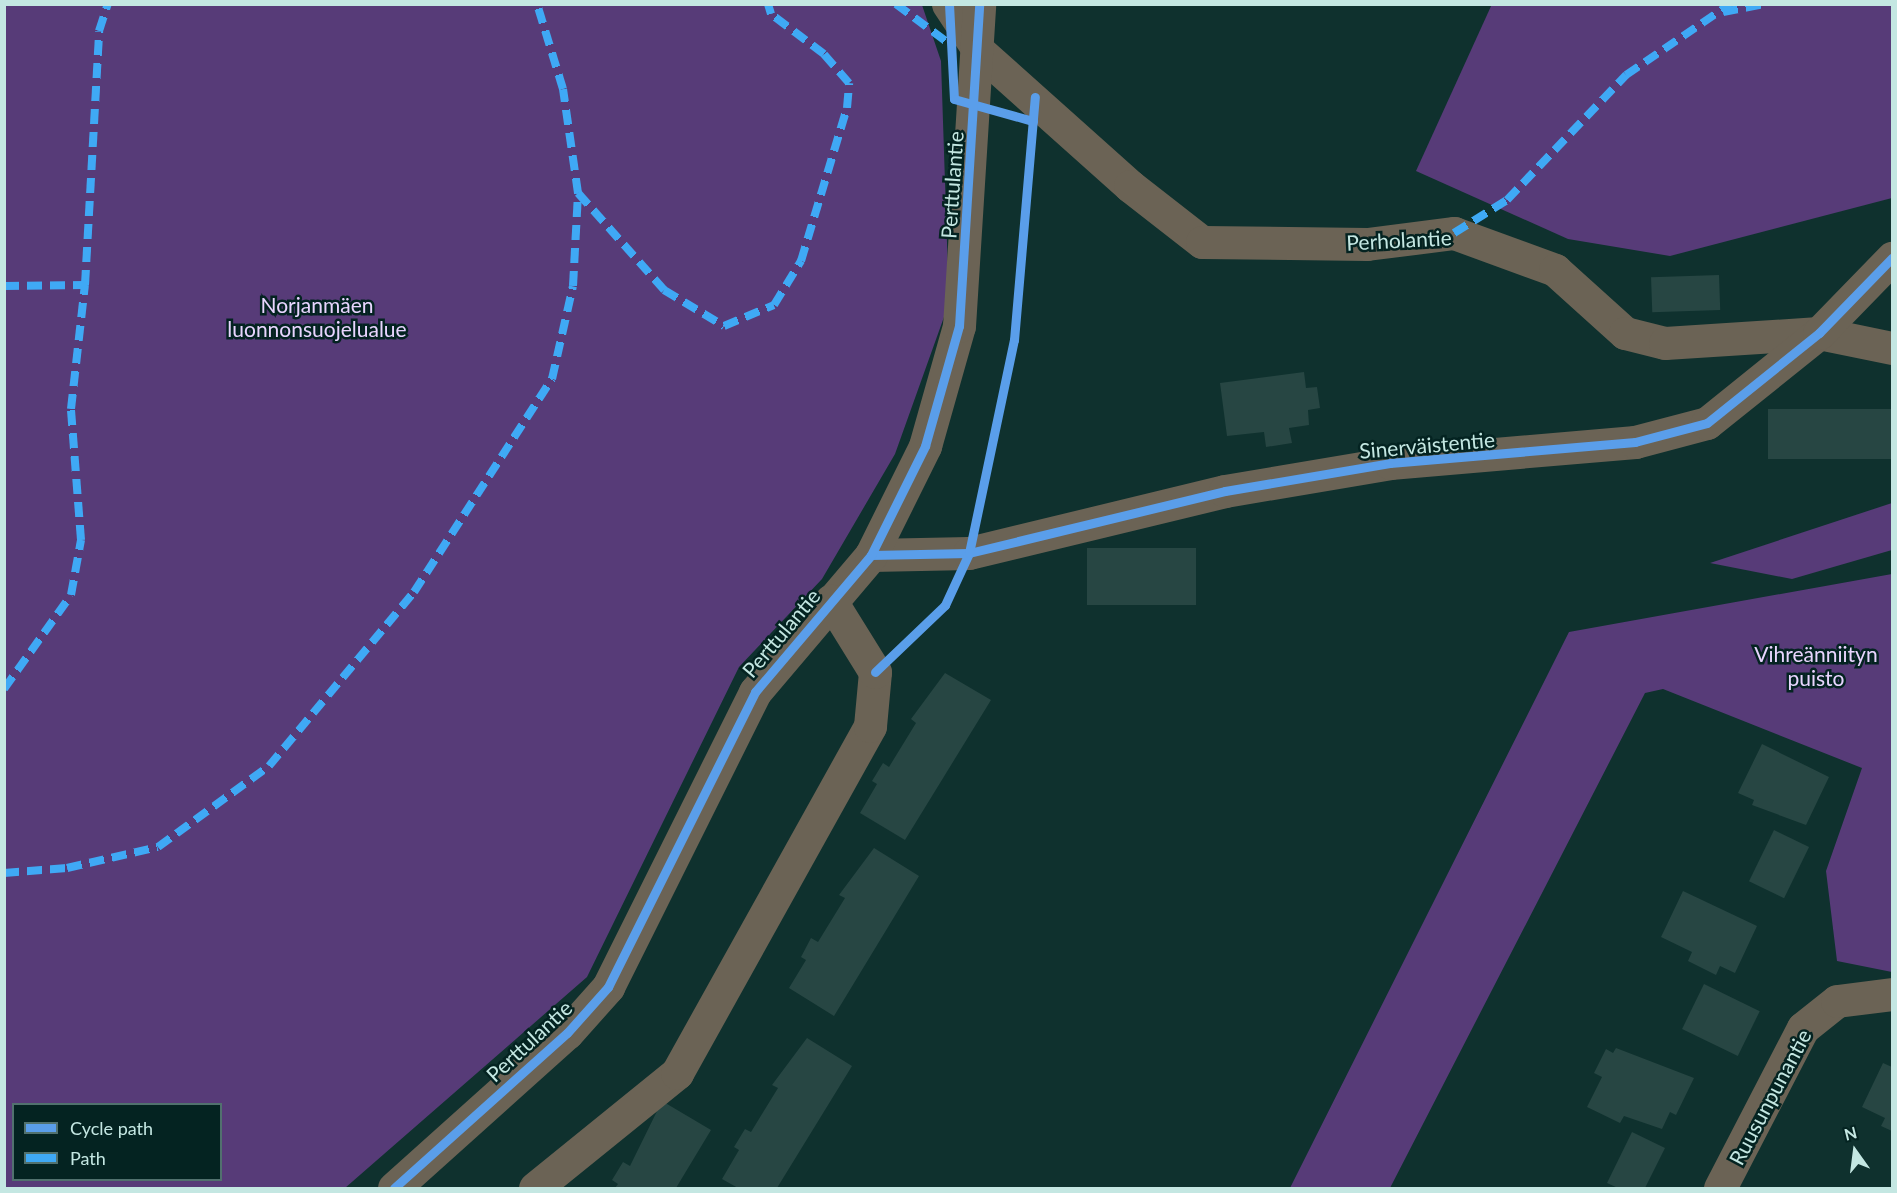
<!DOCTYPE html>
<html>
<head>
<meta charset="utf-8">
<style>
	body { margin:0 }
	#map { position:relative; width:1897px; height:1193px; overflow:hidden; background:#0f312e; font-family:Lato,sans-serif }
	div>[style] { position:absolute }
	.green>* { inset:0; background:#573b78 }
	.building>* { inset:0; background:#274643; transform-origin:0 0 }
	.minor>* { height:33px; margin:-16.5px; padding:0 16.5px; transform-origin:16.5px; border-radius:16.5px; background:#6b6355 }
	.quiet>* { height:8px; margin-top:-4px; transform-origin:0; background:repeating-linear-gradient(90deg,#3fa9f5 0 15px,transparent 0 23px) }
	.cycleway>* { height:9px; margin:-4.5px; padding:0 4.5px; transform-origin:4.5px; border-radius:4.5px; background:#5a9eea }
	span { translate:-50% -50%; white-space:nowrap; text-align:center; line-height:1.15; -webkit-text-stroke:5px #042321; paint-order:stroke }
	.street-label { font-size:21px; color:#c4e7e2 }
	.park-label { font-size:21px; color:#e9d5ff }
	.frame { position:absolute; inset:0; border:6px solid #c4e7e2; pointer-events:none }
	.legend { position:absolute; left:12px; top:1103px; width:210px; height:78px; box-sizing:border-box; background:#042321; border:2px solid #51716e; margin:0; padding:8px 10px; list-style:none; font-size:18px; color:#c4e7e2 }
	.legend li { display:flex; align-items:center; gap:12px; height:30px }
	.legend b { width:30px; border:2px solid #51716e }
	.north { position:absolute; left:1825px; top:1121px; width:60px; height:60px; -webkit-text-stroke:4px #042321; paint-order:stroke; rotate:346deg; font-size:16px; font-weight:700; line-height:24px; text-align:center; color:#c4e7e2 }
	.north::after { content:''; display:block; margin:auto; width:21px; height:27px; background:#c4e7e2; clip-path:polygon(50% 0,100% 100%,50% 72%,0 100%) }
</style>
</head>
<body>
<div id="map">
	<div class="green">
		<i style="clip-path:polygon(1492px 4px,1892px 5px,1892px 198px,1670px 256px,1568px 239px,1416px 171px)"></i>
		<i style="clip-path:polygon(evenodd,5px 5px,922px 5px,941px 61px,949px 303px,895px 454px,822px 579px,739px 667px,587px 977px,345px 1188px,5px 1188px,5px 5px,14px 1104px,220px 1104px,220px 1180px,14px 1180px,14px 1104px)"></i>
		<i style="clip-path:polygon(1892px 503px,1892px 550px,1792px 579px,1710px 563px)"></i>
		<i style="clip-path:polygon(1892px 574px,1892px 972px,1837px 961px,1826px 871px,1862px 768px,1663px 689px,1645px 693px,1390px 1188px,1290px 1188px,1569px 632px)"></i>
	</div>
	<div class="building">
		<i style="left:1719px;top:275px;width:35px;height:68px;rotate:88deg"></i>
		<i style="clip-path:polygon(1304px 372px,1306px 388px,1317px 387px,1320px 408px,1308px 410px,1309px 425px,1289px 428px,1292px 443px,1266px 447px,1264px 432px,1227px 436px,1220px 383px)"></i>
		<i style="left:1892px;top:409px;width:50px;height:124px;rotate:90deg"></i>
		<i style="left:1196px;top:548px;width:57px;height:109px;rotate:90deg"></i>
		<i style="clip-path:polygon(945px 673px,991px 700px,905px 840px,860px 813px,877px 784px,872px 781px,883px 763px,889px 767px,916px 723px,911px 719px)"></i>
		<i style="clip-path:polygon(1762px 744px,1829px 777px,1806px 825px,1752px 805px,1754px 800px,1738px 793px)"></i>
		<i style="left:1774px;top:830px;width:39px;height:57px;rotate:26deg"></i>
		<i style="clip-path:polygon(874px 848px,919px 876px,834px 1016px,789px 988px,806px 960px,801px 957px,811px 938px,818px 942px,845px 898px,839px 895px)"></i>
		<i style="clip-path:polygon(1683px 891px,1757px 926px,1735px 973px,1720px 966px,1716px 975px,1688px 961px,1692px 952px,1661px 937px)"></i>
		<i style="left:1704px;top:984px;width:62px;height:50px;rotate:26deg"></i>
		<i style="clip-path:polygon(807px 1038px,852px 1066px,777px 1188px,738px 1188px,722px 1179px,739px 1150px,734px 1147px,745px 1129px,751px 1132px,778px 1088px,772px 1085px)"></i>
		<i style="clip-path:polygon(1616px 1048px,1694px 1078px,1676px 1115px,1670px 1112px,1662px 1129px,1624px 1116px,1620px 1123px,1587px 1107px,1602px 1077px,1594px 1073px,1606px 1049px,1613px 1053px)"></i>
		<i style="clip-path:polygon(1883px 1063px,1892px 1067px,1892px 1131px,1881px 1126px,1885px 1118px,1862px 1107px)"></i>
		<i style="clip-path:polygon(662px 1101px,711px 1130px,676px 1188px,615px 1188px,618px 1184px,612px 1180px,623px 1162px,630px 1166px)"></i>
		<i style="clip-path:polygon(1632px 1132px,1665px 1148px,1645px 1188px,1618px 1188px,1607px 1183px)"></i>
	</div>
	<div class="minor">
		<i style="left:948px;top:4px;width:56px;rotate:56.6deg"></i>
		<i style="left:979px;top:51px;width:203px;rotate:41.8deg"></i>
		<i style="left:1130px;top:186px;width:91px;rotate:37.9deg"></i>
		<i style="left:1202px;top:242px;width:165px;rotate:0.7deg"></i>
		<i style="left:1367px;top:244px;width:88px;rotate:-7.2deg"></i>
		<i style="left:1454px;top:233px;width:108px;rotate:20.1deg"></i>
		<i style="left:1555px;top:270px;width:94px;rotate:42deg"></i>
		<i style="left:1625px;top:333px;width:41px;rotate:14deg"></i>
		<i style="left:1665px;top:343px;width:154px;rotate:-3.7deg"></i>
		<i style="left:1819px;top:333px;width:75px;rotate:11.6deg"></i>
		<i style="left:871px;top:555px;width:98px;rotate:-1.2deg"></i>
		<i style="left:969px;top:553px;width:263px;rotate:-13.6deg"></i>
		<i style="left:1225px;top:491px;width:167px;rotate:-9.6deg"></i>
		<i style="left:1390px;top:463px;width:246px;rotate:-4.9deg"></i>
		<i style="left:1635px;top:442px;width:74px;rotate:-14.8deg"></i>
		<i style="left:1707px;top:423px;width:144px;rotate:-38.8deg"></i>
		<i style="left:1819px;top:333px;width:105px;rotate:-45.8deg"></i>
		<i style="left:394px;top:1188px;width:232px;rotate:-41.9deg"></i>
		<i style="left:567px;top:1033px;width:62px;rotate:-48.3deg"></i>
		<i style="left:608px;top:987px;width:330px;rotate:-63.5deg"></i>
		<i style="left:755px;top:692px;width:180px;rotate:-49.7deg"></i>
		<i style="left:871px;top:555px;width:122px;rotate:-63.6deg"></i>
		<i style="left:925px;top:446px;width:125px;rotate:-74.2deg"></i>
		<i style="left:959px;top:326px;width:323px;rotate:-86.4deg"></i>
		<i style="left:535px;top:1188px;width:183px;rotate:-39deg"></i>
		<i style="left:677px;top:1073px;width:397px;rotate:-60.9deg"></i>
		<i style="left:870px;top:726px;width:54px;rotate:-84.7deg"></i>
		<i style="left:875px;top:672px;width:84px;rotate:-121.8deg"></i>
		<i style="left:1720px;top:1188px;width:180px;rotate:-62.6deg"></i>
		<i style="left:1803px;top:1028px;width:43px;rotate:-38.5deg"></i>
		<i style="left:1837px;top:1001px;width:55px;rotate:-7.3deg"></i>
	</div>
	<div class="quiet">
		<i style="left:896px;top:4px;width:69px;rotate:36.7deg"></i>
		<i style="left:1723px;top:12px;width:43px;rotate:-10.8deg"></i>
		<i style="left:578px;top:193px;width:130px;rotate:48.4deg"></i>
		<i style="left:664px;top:290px;width:70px;rotate:31deg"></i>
		<i style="left:724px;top:326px;width:54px;rotate:-22.8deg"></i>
		<i style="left:774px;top:305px;width:52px;rotate:-58.5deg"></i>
		<i style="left:801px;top:261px;width:160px;rotate:-73.3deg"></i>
		<i style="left:847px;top:108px;width:25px;rotate:-85deg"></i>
		<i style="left:849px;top:83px;width:38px;rotate:-131deg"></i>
		<i style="left:824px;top:54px;width:66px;rotate:-143deg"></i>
		<i style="left:771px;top:14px;width:10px;rotate:-107deg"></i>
		<i style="left:1454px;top:233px;width:62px;rotate:-31.9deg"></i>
		<i style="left:1507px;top:200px;width:173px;rotate:-46.4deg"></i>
		<i style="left:1626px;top:75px;width:126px;rotate:-34.3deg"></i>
		<i style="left:4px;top:286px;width:81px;rotate:-0.7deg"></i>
		<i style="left:85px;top:285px;width:254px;rotate:-86.8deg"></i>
		<i style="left:99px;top:31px;width:28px;rotate:-72deg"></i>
		<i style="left:4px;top:689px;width:115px;rotate:-54.5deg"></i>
		<i style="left:71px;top:595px;width:56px;rotate:-79.7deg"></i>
		<i style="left:81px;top:540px;width:131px;rotate:-94.4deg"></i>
		<i style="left:71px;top:409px;width:125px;rotate:-83.6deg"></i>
		<i style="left:4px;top:873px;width:63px;rotate:-4.5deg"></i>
		<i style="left:67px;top:868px;width:93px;rotate:-13deg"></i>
		<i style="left:158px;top:847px;width:137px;rotate:-36.1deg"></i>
		<i style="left:269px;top:766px;width:226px;rotate:-50.2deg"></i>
		<i style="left:414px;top:592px;width:254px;rotate:-57.1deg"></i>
		<i style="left:552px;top:379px;width:95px;rotate:-77.3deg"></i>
		<i style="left:573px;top:286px;width:93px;rotate:-86.9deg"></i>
		<i style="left:578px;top:193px;width:105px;rotate:-98.2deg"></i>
		<i style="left:563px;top:89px;width:89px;rotate:-107deg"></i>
	</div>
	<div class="cycleway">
		<i style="left:949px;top:4px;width:95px;rotate:87deg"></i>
		<i style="left:954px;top:99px;width:82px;rotate:15.6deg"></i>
		<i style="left:871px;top:555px;width:98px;rotate:-1.2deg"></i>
		<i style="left:969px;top:553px;width:263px;rotate:-13.6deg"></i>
		<i style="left:1225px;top:491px;width:167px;rotate:-9.6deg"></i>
		<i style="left:1390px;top:463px;width:246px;rotate:-4.9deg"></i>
		<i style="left:1635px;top:442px;width:74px;rotate:-14.8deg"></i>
		<i style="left:1707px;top:423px;width:144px;rotate:-38.8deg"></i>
		<i style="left:1819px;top:333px;width:105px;rotate:-45.8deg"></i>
		<i style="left:875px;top:672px;width:97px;rotate:-43.7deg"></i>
		<i style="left:945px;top:605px;width:57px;rotate:-65.2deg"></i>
		<i style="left:969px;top:553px;width:218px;rotate:-78.1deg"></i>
		<i style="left:1014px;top:340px;width:244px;rotate:-85.1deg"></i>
		<i style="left:394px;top:1188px;width:232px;rotate:-41.9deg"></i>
		<i style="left:567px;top:1033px;width:62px;rotate:-48.3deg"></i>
		<i style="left:608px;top:987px;width:330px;rotate:-63.5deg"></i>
		<i style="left:755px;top:692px;width:180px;rotate:-49.7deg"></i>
		<i style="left:871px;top:555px;width:122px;rotate:-63.6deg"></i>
		<i style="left:925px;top:446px;width:125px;rotate:-74.2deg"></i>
		<i style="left:959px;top:326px;width:323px;rotate:-86.4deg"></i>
	</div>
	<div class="street-label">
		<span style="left:952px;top:185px;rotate:-86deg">Perttulantie</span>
		<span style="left:1399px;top:240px;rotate:-3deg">Perholantie</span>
		<span style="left:1427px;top:445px;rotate:-5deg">Sinerväistentie</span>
		<span style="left:781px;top:633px;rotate:-50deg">Perttulantie</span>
		<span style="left:529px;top:1041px;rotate:-43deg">Perttulantie</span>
		<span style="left:1770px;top:1097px;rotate:-62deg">Ruusunpunantie</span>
	</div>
	<div class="park-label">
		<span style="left:317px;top:317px">Norjanmäen<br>luonnonsuojelualue</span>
		<span style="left:1816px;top:666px">Vihreänniityn<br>puisto</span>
	</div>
	<div class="frame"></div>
	<ul class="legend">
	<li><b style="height:8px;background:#5a9eea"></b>Cycle path</li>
	<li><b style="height:8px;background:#3fa9f5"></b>Path</li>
	</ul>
	<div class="north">N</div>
</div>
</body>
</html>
